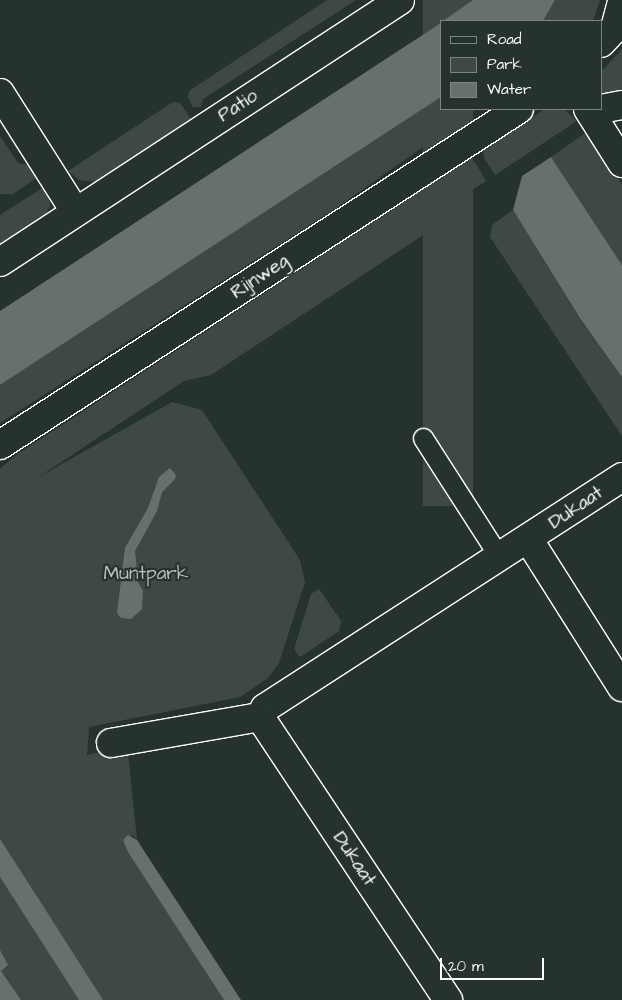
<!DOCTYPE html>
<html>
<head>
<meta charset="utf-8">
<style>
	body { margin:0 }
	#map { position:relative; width:622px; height:1000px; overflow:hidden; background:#26332d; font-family:"Architects Daughter",sans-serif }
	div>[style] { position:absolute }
	.green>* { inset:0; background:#3e4944; transform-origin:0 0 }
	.water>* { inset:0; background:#67706c }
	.roads { filter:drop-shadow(1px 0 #fff) drop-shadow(-1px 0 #fff) drop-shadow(0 1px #fff) drop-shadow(0 -1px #fff) }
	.service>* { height:19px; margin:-9.5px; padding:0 9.5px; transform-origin:9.5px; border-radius:9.5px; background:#26332d }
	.minor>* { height:28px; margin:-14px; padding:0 14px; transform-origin:14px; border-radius:14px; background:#26332d }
	.tertiary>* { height:28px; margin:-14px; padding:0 14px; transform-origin:14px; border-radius:14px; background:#26332d }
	span { translate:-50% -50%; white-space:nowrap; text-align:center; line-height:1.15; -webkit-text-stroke:4.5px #26332d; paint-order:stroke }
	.street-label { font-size:19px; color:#fff }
	.park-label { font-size:19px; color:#bbbfbe }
	.legend { position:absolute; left:440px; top:20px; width:162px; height:90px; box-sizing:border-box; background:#26332d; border:1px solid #7d8581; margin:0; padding:6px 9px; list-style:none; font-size:15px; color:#fff }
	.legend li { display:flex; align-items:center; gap:10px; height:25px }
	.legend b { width:25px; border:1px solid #7d8581 }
	.scale { position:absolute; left:440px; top:958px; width:104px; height:22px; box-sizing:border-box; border:2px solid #fff; border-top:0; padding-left:6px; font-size:15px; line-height:18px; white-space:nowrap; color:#fff; -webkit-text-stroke:4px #26332d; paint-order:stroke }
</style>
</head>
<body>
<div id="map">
	<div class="green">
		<i style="clip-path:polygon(327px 0,356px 0,203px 99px,201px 107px,193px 107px,188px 97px,189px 91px)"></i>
		<i style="left:423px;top:0;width:50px;height:506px"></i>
		<i style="clip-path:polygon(555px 0,600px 0,593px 21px,543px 21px)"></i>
		<i style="clip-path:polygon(622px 49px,622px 92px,601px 105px,601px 72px)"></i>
		<i style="clip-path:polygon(441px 97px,441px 109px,477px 109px,332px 211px,0 423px,0 385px)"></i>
		<i style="clip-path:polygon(173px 102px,180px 103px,193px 122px,97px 182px,79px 180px,68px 171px)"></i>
		<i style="clip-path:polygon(543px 110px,565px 110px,577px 121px,495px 175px,484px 158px,483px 151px)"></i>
		<i style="clip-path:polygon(587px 132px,622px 185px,622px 265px,551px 157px)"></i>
		<i style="clip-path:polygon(0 136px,18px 163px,35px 166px,41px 175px,13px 194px,0 194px)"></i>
		<i style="clip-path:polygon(467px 161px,475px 162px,486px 181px,469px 192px,446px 220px,211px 375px,184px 381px,37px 478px,172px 402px,202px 410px,300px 560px,305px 582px,279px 663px,268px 678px,240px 697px,89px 727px,87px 755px,118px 748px,128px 754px,137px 840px,133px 835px,123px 840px,224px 1000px,0 1000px,0 469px,16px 455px)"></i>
		<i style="clip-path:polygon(47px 185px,50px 206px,41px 222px,0 249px,0 215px)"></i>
		<i style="clip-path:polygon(513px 210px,581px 321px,622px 377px,622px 436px,490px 237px,492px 225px)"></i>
		<i style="clip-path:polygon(319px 589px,341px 621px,339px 631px,300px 657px,294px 649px,311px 594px)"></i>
	</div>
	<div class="water">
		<i style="clip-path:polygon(473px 0,555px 0,543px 21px,443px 21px)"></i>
		<i style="clip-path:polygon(441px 23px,441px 97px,0 385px,0 311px)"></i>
		<i style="clip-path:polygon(551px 157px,622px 265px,622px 377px,581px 320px,513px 210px,522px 176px)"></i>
		<i style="clip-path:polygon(170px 468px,176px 475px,175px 479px,162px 492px,157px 511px,135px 551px,138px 582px,143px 591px,142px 609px,131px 619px,121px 618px,117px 613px,125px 548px,148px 508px,159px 477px)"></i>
		<i style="clip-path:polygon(128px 835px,137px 840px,241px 1000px,224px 1000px,128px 852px,123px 840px)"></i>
		<i style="clip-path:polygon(0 839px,38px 898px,103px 1000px,79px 1000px,0 877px)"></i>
		<i style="clip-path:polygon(0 950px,8px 965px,1px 971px,21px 1000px,0 1000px)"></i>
	</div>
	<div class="roads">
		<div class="service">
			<i style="left:423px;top:438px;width:143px;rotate:57.3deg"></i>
		</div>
		<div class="minor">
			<i style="left:0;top:93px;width:140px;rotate:57.6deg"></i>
			<i style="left:606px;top:108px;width:16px;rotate:-11deg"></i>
			<i style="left:588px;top:109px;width:64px;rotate:57.8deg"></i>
			<i style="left:0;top:262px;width:478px;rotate:-33.2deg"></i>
			<i style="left:529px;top:540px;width:174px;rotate:57.7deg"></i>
			<i style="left:260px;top:717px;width:10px;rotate:-61deg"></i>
			<i style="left:265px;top:708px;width:425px;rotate:-32.9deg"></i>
			<i style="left:260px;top:717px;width:340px;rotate:56.4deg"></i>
			<i style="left:111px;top:743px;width:151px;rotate:-9.9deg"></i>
		</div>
		<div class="tertiary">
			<i style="left:601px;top:43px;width:21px;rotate:-47deg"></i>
			<i style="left:615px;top:28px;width:28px;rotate:-75deg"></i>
			<i style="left:0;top:445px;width:618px;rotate:-32.92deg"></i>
		</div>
	</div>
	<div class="street-label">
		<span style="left:238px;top:106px;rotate:-33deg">Patio</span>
		<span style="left:260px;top:277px;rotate:-33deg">Rijnweg</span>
		<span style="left:576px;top:508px;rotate:-34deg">Dukaat</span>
		<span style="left:354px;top:859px;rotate:56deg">Dukaat</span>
	</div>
	<div class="park-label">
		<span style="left:146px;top:574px">Muntpark</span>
	</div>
	<ul class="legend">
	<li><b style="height:6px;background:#26332d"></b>Road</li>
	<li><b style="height:14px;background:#3e4944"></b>Park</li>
	<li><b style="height:14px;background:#67706c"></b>Water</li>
	</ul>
	<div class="scale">20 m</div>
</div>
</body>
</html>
